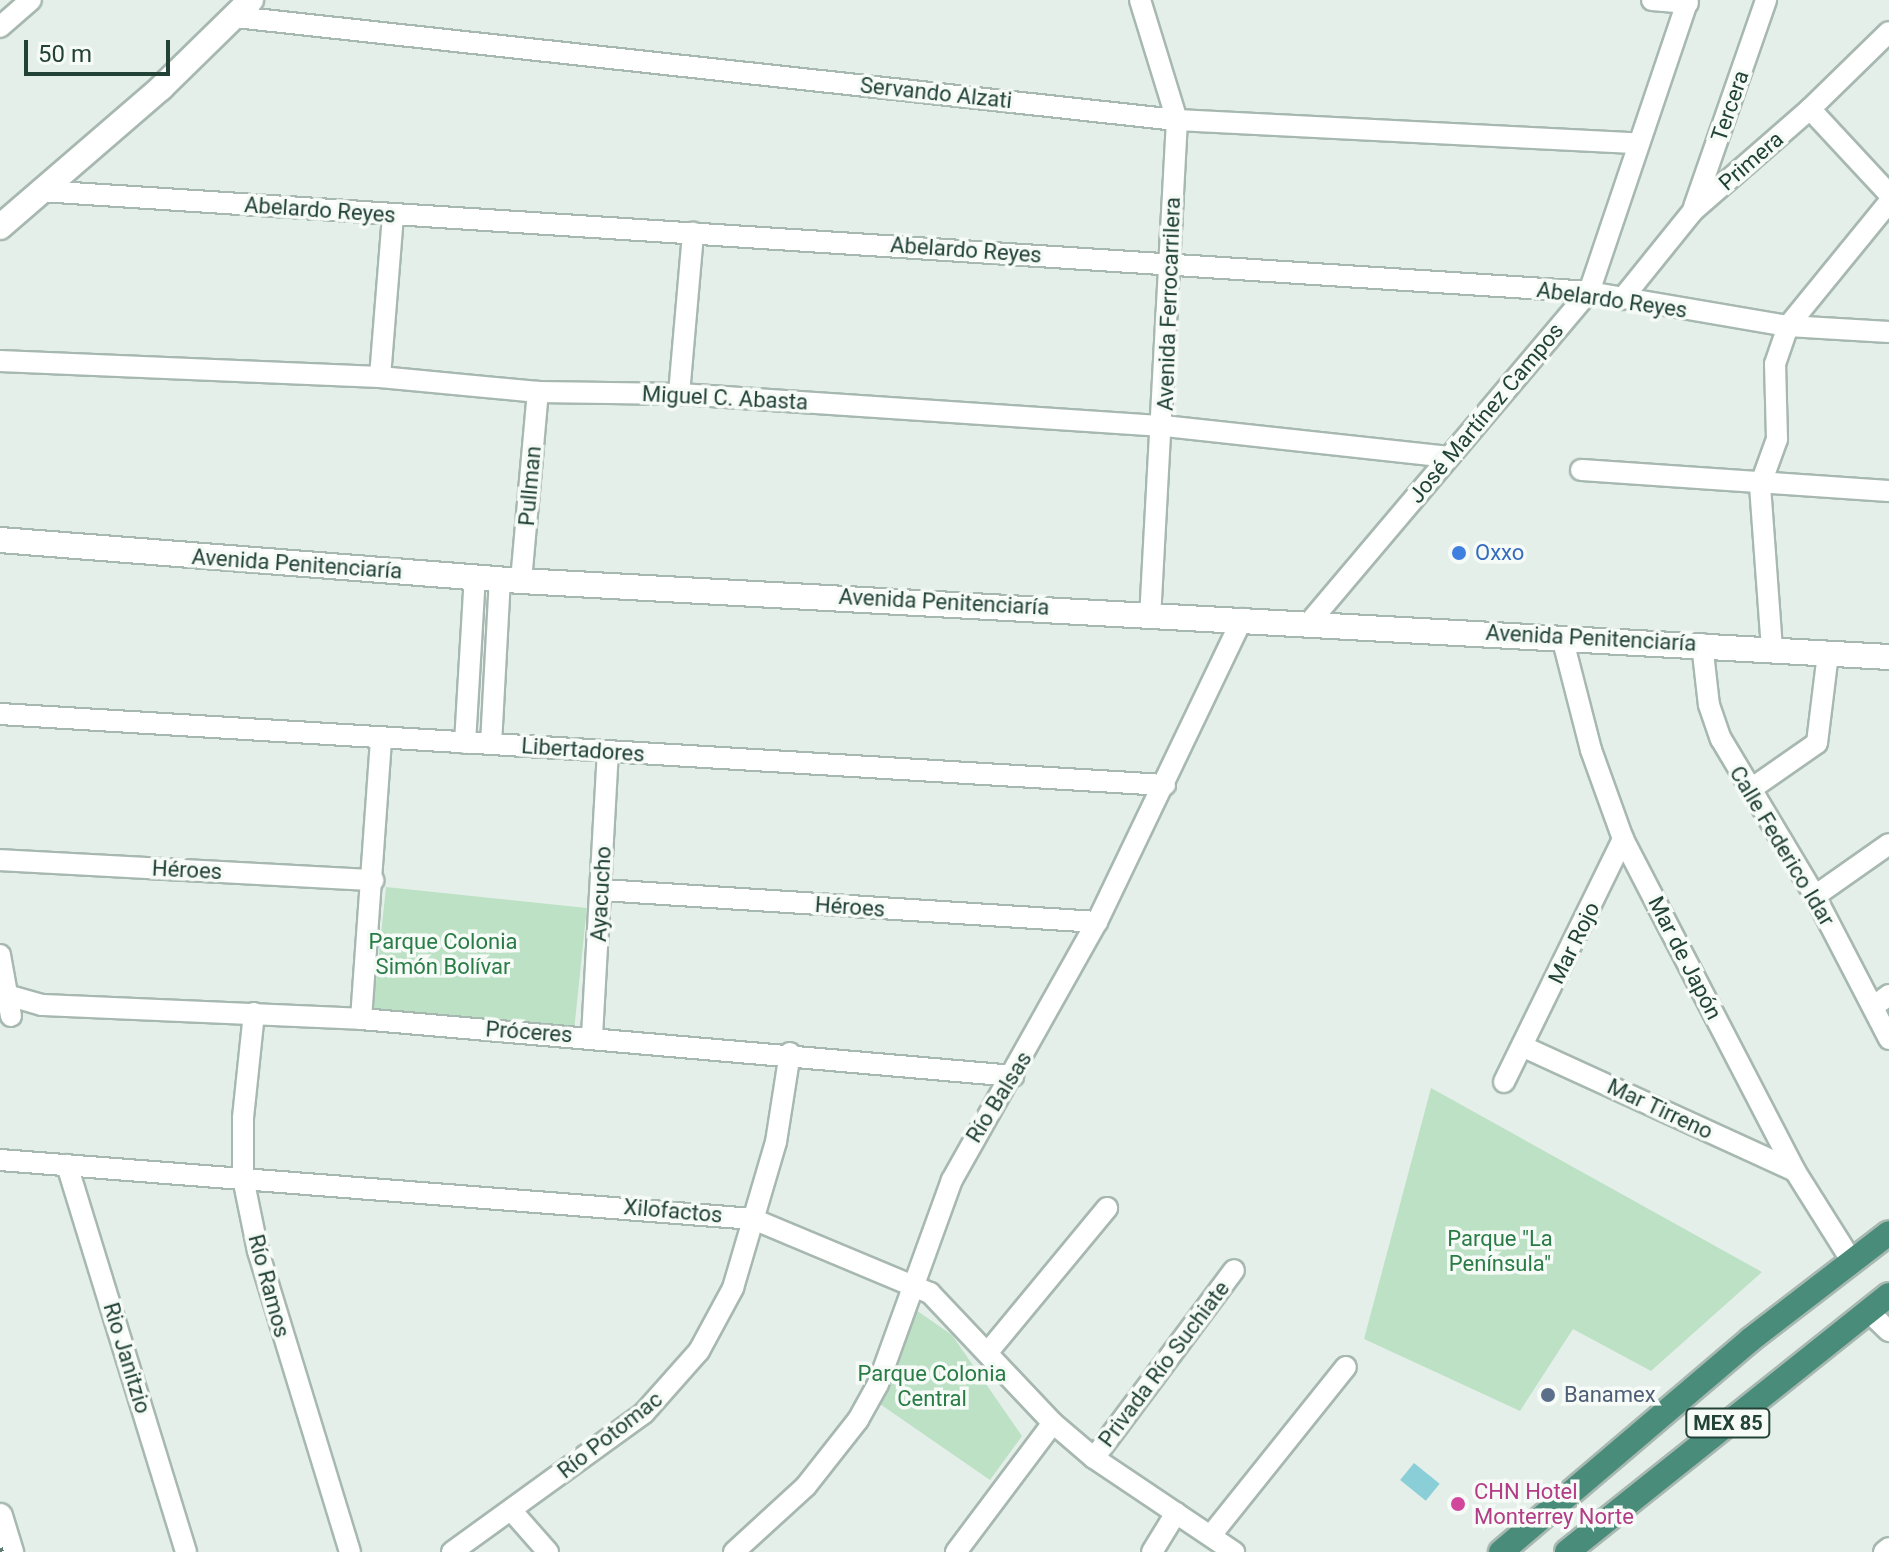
<!DOCTYPE html>
<html>
<head>
<meta charset="utf-8">
<style>
	body { margin:0 }
	#map { position:relative; width:1889px; height:1552px; overflow:hidden; background:#e5efea; font-family:Roboto,sans-serif }
	div>[style] { position:absolute }
	.green>* { inset:0; background:#bde1c4; transform-origin:0 0 }
	.water>* { inset:0; background:#8acfd7; transform-origin:0 0 }
	.roads { filter:drop-shadow(2px 0 #a7b8b1) drop-shadow(-2px 0 #a7b8b1) drop-shadow(0 2px #a7b8b1) drop-shadow(0 -2px #a7b8b1) }
	.minor>* { height:20px; margin:-10px; padding:0 10px; transform-origin:10px; border-radius:10px; background:#fff }
	.tertiary>* { height:24px; margin:-12px; padding:0 12px; transform-origin:12px; border-radius:12px; background:#fff }
	.secondary>* { height:24px; margin:-12px; padding:0 12px; transform-origin:12px; border-radius:12px; background:#fff }
	.trunk>* { height:24px; margin:-12px; padding:0 12px; transform-origin:12px; border-radius:12px; background:#498c79 }
	.rail>* { height:6px; margin-top:-3px; transform-origin:0; background:repeating-linear-gradient(90deg,#5d7d73 0 16px,transparent 0 24px) }
	.dots>* { width:22px; height:22px; translate:-50% -50%; box-sizing:border-box; border:4px solid #f6fbf8; border-radius:50% }
	span { translate:-50% -50%; white-space:nowrap; text-align:center; line-height:1.15; -webkit-text-stroke:7px #f6fbf8; paint-order:stroke }
	.shield-label span { padding:2px 6px; background:#f6fbf8; border:2px solid; border-radius:6px; -webkit-text-stroke-width:0 }
	.shield-label { font-size:20px; color:#224238; font-weight:700 }
	.street-label { font-size:22px; color:#224238 }
	.shop-label { font-size:22px; color:#366cbe }
	.left { translate:0 -50%; text-align:left }
	.park-label { font-size:22px; color:#297c45 }
	.service-label { font-size:22px; color:#4e5e75 }
	.hotel-label { font-size:22px; color:#b23c85 }
	.scale { position:absolute; left:24px; top:40px; width:146px; height:36px; box-sizing:border-box; border:4px solid #224238; border-top:0; padding-left:10px; font-size:24px; line-height:28px; white-space:nowrap; color:#224238; -webkit-text-stroke:6px #f6fbf8; paint-order:stroke }
</style>
</head>
<body>
<div id="map">
	<div class="green">
		<i style="left:386px;top:887px;width:202px;height:123px;rotate:6deg"></i>
		<i style="clip-path:polygon(1431px 1088px,1762px 1272px,1651px 1371px,1573px 1329px,1520px 1411px,1364px 1339px)"></i>
		<i style="clip-path:polygon(916px 1310px,952px 1335px,1022px 1436px,990px 1480px,877px 1402px)"></i>
	</div>
	<div class="water">
		<i style="left:1414px;top:1463px;width:33px;height:22px;rotate:39deg"></i>
	</div>
	<div class="roads">
		<div class="minor">
			<i style="left:1140px;top:0;width:126px;rotate:72.9deg"></i>
			<i style="left:1177px;top:120px;width:495px;rotate:93.1deg"></i>
			<i style="left:1652px;top:0;width:36px;rotate:5deg"></i>
			<i style="left:236px;top:17px;width:947px;rotate:6.25deg"></i>
			<i style="left:1177px;top:120px;width:462px;rotate:2.9deg"></i>
			<i style="left:0;top:27px;width:41px;rotate:-41.1deg"></i>
			<i style="left:1810px;top:109px;width:116px;rotate:47.1deg"></i>
			<i style="left:41px;top:191px;width:1551px;rotate:3.73deg"></i>
			<i style="left:1589px;top:292px;width:202px;rotate:9.7deg"></i>
			<i style="left:1788px;top:326px;width:101px;rotate:3.4deg"></i>
			<i style="left:1694px;top:207px;width:219px;rotate:-70.8deg"></i>
			<i style="left:1622px;top:299px;width:113px;rotate:-51.1deg"></i>
			<i style="left:1693px;top:211px;width:155px;rotate:-41.1deg"></i>
			<i style="left:1810px;top:109px;width:110px;rotate:-44.3deg"></i>
			<i style="left:0;top:361px;width:380px;rotate:2.4deg"></i>
			<i style="left:380px;top:377px;width:159px;rotate:5.4deg"></i>
			<i style="left:538px;top:392px;width:141px;rotate:0.8deg"></i>
			<i style="left:679px;top:394px;width:486px;rotate:3.8deg"></i>
			<i style="left:1164px;top:426px;width:286px;rotate:6.2deg"></i>
			<i style="left:380px;top:377px;width:163px;rotate:-85.4deg"></i>
			<i style="left:679px;top:394px;width:162px;rotate:-85deg"></i>
			<i style="left:1581px;top:470px;width:309px;rotate:3.9deg"></i>
			<i style="left:521px;top:581px;width:190px;rotate:-84.9deg"></i>
			<i style="left:1309px;top:623px;width:434px;rotate:-49.8deg"></i>
			<i style="left:1589px;top:292px;width:308px;rotate:-71.3deg"></i>
			<i style="left:1562px;top:637px;width:117px;rotate:75.6deg"></i>
			<i style="left:1591px;top:750px;width:95px;rotate:70.2deg"></i>
			<i style="left:1623px;top:839px;width:374px;rotate:62.6deg"></i>
			<i style="left:1795px;top:1171px;width:105px;rotate:57.8deg"></i>
			<i style="left:1702px;top:644px;width:61px;rotate:83.5deg"></i>
			<i style="left:1709px;top:705px;width:36px;rotate:71deg"></i>
			<i style="left:1721px;top:739px;width:183px;rotate:59.1deg"></i>
			<i style="left:1815px;top:896px;width:161px;rotate:62.6deg"></i>
			<i style="left:1772px;top:649px;width:163px;rotate:-94.2deg"></i>
			<i style="left:1760px;top:486px;width:50px;rotate:-70.1deg"></i>
			<i style="left:1777px;top:439px;width:75px;rotate:-91.5deg"></i>
			<i style="left:1775px;top:364px;width:40px;rotate:-71.1deg"></i>
			<i style="left:1788px;top:326px;width:160px;rotate:-50.8deg"></i>
			<i style="left:0;top:714px;width:1167px;rotate:3.49deg"></i>
			<i style="left:465px;top:743px;width:166px;rotate:-86.6deg"></i>
			<i style="left:491px;top:744px;width:165px;rotate:-86.9deg"></i>
			<i style="left:1751px;top:789px;width:80px;rotate:-34.9deg"></i>
			<i style="left:1817px;top:743px;width:90px;rotate:-83deg"></i>
			<i style="left:0;top:860px;width:374px;rotate:3.1deg"></i>
			<i style="left:602px;top:890px;width:496px;rotate:3.7deg"></i>
			<i style="left:1815px;top:896px;width:90px;rotate:-35.1deg"></i>
			<i style="left:0;top:955px;width:62px;rotate:79.8deg"></i>
			<i style="left:0;top:993px;width:44px;rotate:15.9deg"></i>
			<i style="left:42px;top:1005px;width:319px;rotate:2.5deg"></i>
			<i style="left:361px;top:1019px;width:655px;rotate:4.99deg"></i>
			<i style="left:1873px;top:1007px;width:20px;rotate:-37deg"></i>
			<i style="left:254px;top:1013px;width:106px;rotate:96deg"></i>
			<i style="left:243px;top:1118px;width:60px;rotate:90deg"></i>
			<i style="left:243px;top:1178px;width:75px;rotate:78.4deg"></i>
			<i style="left:258px;top:1251px;width:315px;rotate:73deg"></i>
			<i style="left:361px;top:1019px;width:282px;rotate:-85.9deg"></i>
			<i style="left:592px;top:1036px;width:284px;rotate:-86.8deg"></i>
			<i style="left:1524px;top:1047px;width:298px;rotate:24.6deg"></i>
			<i style="left:1504px;top:1082px;width:271px;rotate:-63.9deg"></i>
			<i style="left:0;top:1160px;width:755px;rotate:4.48deg"></i>
			<i style="left:753px;top:1219px;width:192px;rotate:22.7deg"></i>
			<i style="left:930px;top:1293px;width:179px;rotate:46.6deg"></i>
			<i style="left:1053px;top:1423px;width:54px;rotate:40.5deg"></i>
			<i style="left:1094px;top:1458px;width:169px;rotate:33.9deg"></i>
			<i style="left:67px;top:1165px;width:405px;rotate:72.9deg"></i>
			<i style="left:1868px;top:1311px;width:29px;rotate:44deg"></i>
			<i style="left:988px;top:1352px;width:187px;rotate:-50.4deg"></i>
			<i style="left:1094px;top:1458px;width:234px;rotate:-53.3deg"></i>
			<i style="left:511px;top:1510px;width:56px;rotate:48.6deg"></i>
			<i style="left:1212px;top:1534px;width:214px;rotate:-51.3deg"></i>
			<i style="left:452px;top:1552px;width:237px;rotate:-35.9deg"></i>
			<i style="left:644px;top:1413px;width:83px;rotate:-48.4deg"></i>
			<i style="left:699px;top:1351px;width:72px;rotate:-61.6deg"></i>
			<i style="left:733px;top:1288px;width:152px;rotate:-73.6deg"></i>
			<i style="left:776px;top:1142px;width:90px;rotate:-81.1deg"></i>
			<i style="left:734px;top:1552px;width:98px;rotate:-42.5deg"></i>
			<i style="left:806px;top:1486px;width:84px;rotate:-51.8deg"></i>
			<i style="left:858px;top:1420px;width:41px;rotate:-60.9deg"></i>
			<i style="left:878px;top:1384px;width:217px;rotate:-70.1deg"></i>
			<i style="left:952px;top:1180px;width:296px;rotate:-60.7deg"></i>
			<i style="left:1097px;top:922px;width:336px;rotate:-64.4deg"></i>
			<i style="left:956px;top:1552px;width:161px;rotate:-53.1deg"></i>
			<i style="left:1152px;top:1552px;width:46px;rotate:-58.4deg"></i>
			<i style="left:1884px;top:1552px;width:6px;rotate:-39deg"></i>
		</div>
		<div class="tertiary">
			<i style="left:0;top:227px;width:213px;rotate:-40.8deg"></i>
			<i style="left:161px;top:88px;width:126px;rotate:-44.4deg"></i>
			<i style="left:0;top:540px;width:523px;rotate:4.5deg"></i>
			<i style="left:521px;top:581px;width:1370px;rotate:3.18deg"></i>
		</div>
		<div class="secondary">
			<i style="left:0;top:1516px;width:38px;rotate:73deg"></i>
		</div>
		<div class="trunk">
			<i style="left:1501px;top:1552px;width:327px;rotate:-40.4deg"></i>
			<i style="left:1750px;top:1340px;width:175px;rotate:-37.6deg"></i>
			<i style="left:1567px;top:1552px;width:412px;rotate:-38.6deg"></i>
		</div>
	</div>
	<div class="rail">
		<i style="left:0;top:1548px;width:4px;rotate:76deg"></i>
	</div>
	<div class="dots">
		<i style="left:1459px;top:553px;background:#3f7fe0"></i>
		<i style="left:1548px;top:1395px;background:#5c6f8a"></i>
		<i style="left:1458px;top:1504px;background:#d1479c"></i>
	</div>
	<div class="shield-label">
		<span style="left:1728px;top:1423px">MEX 85</span>
	</div>
	<div class="street-label">
		<span style="left:936px;top:93px;rotate:6deg">Servando Alzati</span>
		<span style="left:1730px;top:106px;rotate:-71deg">Tercera</span>
		<span style="left:1751px;top:161px;rotate:-41deg">Primera</span>
		<span style="left:320px;top:210px;rotate:4deg">Abelardo Reyes</span>
		<span style="left:966px;top:250px;rotate:4deg">Abelardo Reyes</span>
		<span style="left:1612px;top:300px;rotate:8deg">Abelardo Reyes</span>
		<span style="left:1169px;top:304px;rotate:-88deg">Avenida Ferrocarrilera</span>
		<span style="left:725px;top:398px;rotate:3deg">Miguel C. Abasta</span>
		<span style="left:1486px;top:413px;rotate:-50deg">José Martínez Campos</span>
		<span style="left:530px;top:486px;rotate:-85deg">Pullman</span>
		<span style="left:297px;top:564px;rotate:4deg">Avenida Penitenciaría</span>
		<span style="left:944px;top:602px;rotate:3deg">Avenida Penitenciaría</span>
		<span style="left:1591px;top:638px;rotate:3deg">Avenida Penitenciaría</span>
		<span style="left:583px;top:750px;rotate:4deg">Libertadores</span>
		<span style="left:1782px;top:846px;rotate:59deg">Calle Federico Idar</span>
		<span style="left:187px;top:870px;rotate:3deg">Héroes</span>
		<span style="left:601px;top:894px;rotate:-87deg">Ayacucho</span>
		<span style="left:850px;top:907px;rotate:4deg">Héroes</span>
		<span style="left:1574px;top:943px;rotate:-64deg">Mar Rojo</span>
		<span style="left:1685px;top:958px;rotate:63deg">Mar de Japón</span>
		<span style="left:529px;top:1032px;rotate:4deg">Próceres</span>
		<span style="left:999px;top:1097px;rotate:-58deg">Río Balsas</span>
		<span style="left:1660px;top:1109px;rotate:25deg">Mar Tirreno</span>
		<span style="left:673px;top:1211px;rotate:5deg">Xilofactos</span>
		<span style="left:269px;top:1286px;rotate:75deg">Río Ramos</span>
		<span style="left:127px;top:1358px;rotate:73deg">Rio Janitzio</span>
		<span style="left:1164px;top:1364px;rotate:-53deg">Privada Río Suchiate</span>
		<span style="left:610px;top:1435px;rotate:-38deg">Río Potomac</span>
	</div>
	<div class="shop-label">
		<span class="left" style="left:1475px;top:553px">Oxxo</span>
	</div>
	<div class="park-label">
		<span style="left:443px;top:954px">Parque Colonia<br>Simón Bolívar</span>
		<span style="left:1500px;top:1251px">Parque "La<br>Península"</span>
		<span style="left:932px;top:1386px">Parque Colonia<br>Central</span>
	</div>
	<div class="service-label">
		<span class="left" style="left:1564px;top:1395px">Banamex</span>
	</div>
	<div class="hotel-label">
		<span class="left" style="left:1474px;top:1504px">CHN Hotel<br>Monterrey Norte</span>
	</div>
	<div class="scale">50 m</div>
</div>
</body>
</html>
